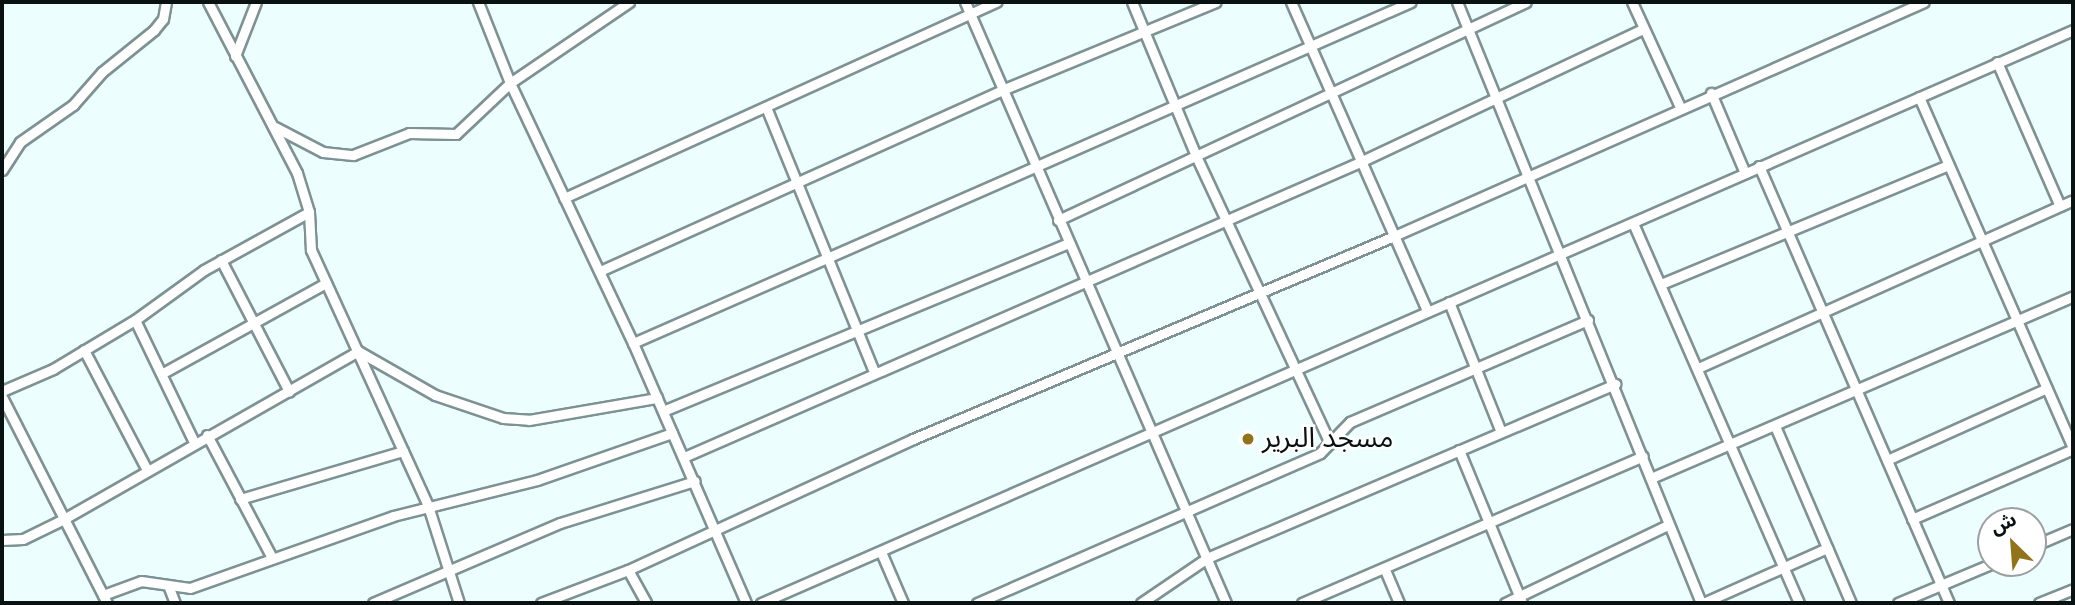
<!DOCTYPE html>
<html>
<head>
<meta charset="utf-8">
<style>
	body { margin:0 }
	#map { position:relative; width:2075px; height:605px; overflow:hidden; background:#ecfefe; font-family:Spectral,"Noto Sans Arabic",serif }
	div>[style] { position:absolute }
	.roads { filter:drop-shadow(2px 0 #7e9293) drop-shadow(-2px 0 #7e9293) drop-shadow(0 2px #7e9293) drop-shadow(0 -2px #7e9293) }
	.minor>* { height:9px; margin:-4.5px; padding:0 4.5px; transform-origin:4.5px; border-radius:4.5px; background:#fff }
	.dots>* { width:19px; height:19px; translate:-50% -50%; box-sizing:border-box; border:4px solid #fff; border-radius:50% }
	span { translate:-50% -50%; white-space:nowrap; text-align:center; line-height:1.15; -webkit-text-stroke:5px #fff; paint-order:stroke }
	.poi-label { font-size:28px; color:#091111 }
	.left { translate:0 -50%; text-align:left }
	.frame { position:absolute; inset:0; border:4px solid #091111; pointer-events:none }
	.north { position:absolute; left:1977px; top:507px; width:70px; height:70px; box-sizing:border-box; background:#fff; border:2px solid #9da0a0; border-radius:50%; rotate:335deg; font-size:19px; font-weight:700; line-height:28px; text-align:center; color:#091111 }
	.north::after { content:''; display:block; margin:auto; width:24px; height:32px; background:#91741a; clip-path:polygon(50% 0,100% 100%,50% 72%,0 100%) }
</style>
</head>
<body>
<div id="map">
	<div class="roads">
		<div class="minor">
			<i style="left:208px;top:2px;width:193px;rotate:62.5deg"></i>
			<i style="left:297px;top:173px;width:41px;rotate:72.9deg"></i>
			<i style="left:309px;top:212px;width:38px;rotate:87deg"></i>
			<i style="left:311px;top:250px;width:281px;rotate:65.4deg"></i>
			<i style="left:428px;top:506px;width:102px;rotate:72.3deg"></i>
			<i style="left:478px;top:2px;width:87px;rotate:68.4deg"></i>
			<i style="left:510px;top:83px;width:288px;rotate:64.7deg"></i>
			<i style="left:633px;top:343px;width:283px;rotate:66.5deg"></i>
			<i style="left:965px;top:2px;width:655px;rotate:66.53deg"></i>
			<i style="left:1132px;top:2px;width:167px;rotate:67.4deg"></i>
			<i style="left:1196px;top:156px;width:317px;rotate:65deg"></i>
			<i style="left:1291px;top:2px;width:338px;rotate:66.2deg"></i>
			<i style="left:1457px;top:2px;width:649px;rotate:67.9deg"></i>
			<i style="left:1632px;top:2px;width:115px;rotate:65.4deg"></i>
			<i style="left:235px;top:56px;width:58px;rotate:-68.7deg"></i>
			<i style="left:1997px;top:62px;width:157px;rotate:66.4deg"></i>
			<i style="left:1711px;top:93px;width:87px;rotate:67deg"></i>
			<i style="left:1919px;top:97px;width:383px;rotate:66.3deg"></i>
			<i style="left:766px;top:107px;width:286px;rotate:67.8deg"></i>
			<i style="left:275px;top:127px;width:54px;rotate:27.5deg"></i>
			<i style="left:323px;top:152px;width:30px;rotate:6deg"></i>
			<i style="left:353px;top:155px;width:60px;rotate:-21.4deg"></i>
			<i style="left:409px;top:133px;width:47px;rotate:1.2deg"></i>
			<i style="left:456px;top:134px;width:74px;rotate:-43.4deg"></i>
			<i style="left:510px;top:83px;width:144px;rotate:-34.2deg"></i>
			<i style="left:1759px;top:166px;width:477px;rotate:66.5deg"></i>
			<i style="left:2px;top:170px;width:33px;rotate:-57deg"></i>
			<i style="left:20px;top:142px;width:65px;rotate:-34.9deg"></i>
			<i style="left:73px;top:105px;width:44px;rotate:-48.7deg"></i>
			<i style="left:102px;top:72px;width:67px;rotate:-38.9deg"></i>
			<i style="left:154px;top:30px;width:14px;rotate:-51deg"></i>
			<i style="left:163px;top:19px;width:17px;rotate:-80deg"></i>
			<i style="left:564px;top:198px;width:475px;rotate:-24.4deg"></i>
			<i style="left:1058px;top:220px;width:516px;rotate:-24.98deg"></i>
			<i style="left:1633px;top:223px;width:415px;rotate:66.4deg"></i>
			<i style="left:221px;top:260px;width:148px;rotate:62.6deg"></i>
			<i style="left:600px;top:271px;width:441px;rotate:-24.2deg"></i>
			<i style="left:1002px;top:90px;width:231px;rotate:-22.4deg"></i>
			<i style="left:1661px;top:284px;width:311px;rotate:-22.5deg"></i>
			<i style="left:1449px;top:302px;width:140px;rotate:68.2deg"></i>
			<i style="left:135px;top:320px;width:136px;rotate:64.2deg"></i>
			<i style="left:633px;top:343px;width:849px;rotate:-23.67deg"></i>
			<i style="left:84px;top:350px;width:136px;rotate:62.3deg"></i>
			<i style="left:1698px;top:368px;width:411px;rotate:-24.1deg"></i>
			<i style="left:163px;top:373px;width:186px;rotate:-28.9deg"></i>
			<i style="left:2px;top:391px;width:56px;rotate:-23.3deg"></i>
			<i style="left:53px;top:369px;width:96px;rotate:-30.9deg"></i>
			<i style="left:135px;top:320px;width:85px;rotate:-35.9deg"></i>
			<i style="left:204px;top:270px;width:120px;rotate:-28.9deg"></i>
			<i style="left:2px;top:397px;width:231px;rotate:63deg"></i>
			<i style="left:663px;top:411px;width:439px;rotate:-22.5deg"></i>
			<i style="left:1775px;top:426px;width:193px;rotate:66.8deg"></i>
			<i style="left:207px;top:435px;width:139px;rotate:62.1deg"></i>
			<i style="left:1459px;top:450px;width:165px;rotate:67.6deg"></i>
			<i style="left:684px;top:457px;width:738px;rotate:-23.58deg"></i>
			<i style="left:1360px;top:162px;width:313px;rotate:-25.2deg"></i>
			<i style="left:1887px;top:460px;width:175px;rotate:-24.2deg"></i>
			<i style="left:1651px;top:478px;width:460px;rotate:-23.3deg"></i>
			<i style="left:240px;top:499px;width:170px;rotate:-16.4deg"></i>
			<i style="left:1912px;top:519px;width:176px;rotate:-23.5deg"></i>
			<i style="left:2px;top:540px;width:21px;rotate:-3deg"></i>
			<i style="left:23px;top:539px;width:43px;rotate:-26deg"></i>
			<i style="left:62px;top:520px;width:341px;rotate:-29.7deg"></i>
			<i style="left:358px;top:351px;width:89px;rotate:29.7deg"></i>
			<i style="left:435px;top:395px;width:72px;rotate:18.7deg"></i>
			<i style="left:503px;top:418px;width:26px;rotate:4deg"></i>
			<i style="left:529px;top:420px;width:130px;rotate:-9.8deg"></i>
			<i style="left:2033px;top:546px;width:43px;rotate:-23deg"></i>
			<i style="left:881px;top:552px;width:56px;rotate:66.7deg"></i>
			<i style="left:628px;top:570px;width:38px;rotate:61deg"></i>
			<i style="left:1385px;top:570px;width:36px;rotate:67deg"></i>
			<i style="left:168px;top:585px;width:19px;rotate:69deg"></i>
			<i style="left:103px;top:595px;width:40px;rotate:-20.2deg"></i>
			<i style="left:141px;top:581px;width:49px;rotate:8.1deg"></i>
			<i style="left:190px;top:588px;width:215px;rotate:-19.5deg"></i>
			<i style="left:393px;top:516px;width:148px;rotate:-14deg"></i>
			<i style="left:537px;top:480px;width:143px;rotate:-19.2deg"></i>
			<i style="left:373px;top:603px;width:203px;rotate:-23.2deg"></i>
			<i style="left:560px;top:523px;width:141px;rotate:-17.3deg"></i>
			<i style="left:541px;top:603px;width:93px;rotate:-20.8deg"></i>
			<i style="left:628px;top:570px;width:314px;rotate:-24.7deg"></i>
			<i style="left:913px;top:439px;width:522px;rotate:-22.88deg"></i>
			<i style="left:1394px;top:236px;width:579px;rotate:-23.82deg"></i>
			<i style="left:761px;top:603px;width:1432px;rotate:-23.59deg"></i>
			<i style="left:977px;top:603px;width:374px;rotate:-23.6deg"></i>
			<i style="left:1320px;top:453px;width:43px;rotate:-45.9deg"></i>
			<i style="left:1350px;top:422px;width:259px;rotate:-23.2deg"></i>
			<i style="left:1141px;top:603px;width:80px;rotate:-34.3deg"></i>
			<i style="left:1207px;top:558px;width:444px;rotate:-23.1deg"></i>
			<i style="left:1302px;top:603px;width:371px;rotate:-23.3deg"></i>
			<i style="left:1505px;top:603px;width:181px;rotate:-25.6deg"></i>
			<i style="left:1703px;top:603px;width:136px;rotate:-23.9deg"></i>
			<i style="left:1898px;top:603px;width:103px;rotate:-22.8deg"></i>
			<i style="left:2039px;top:603px;width:37px;rotate:-22deg"></i>
		</div>
	</div>
	<div class="dots">
		<i style="left:1248px;top:439px;background:#91741a"></i>
	</div>
	<div class="poi-label">
		<span class="left" style="left:1262px;top:439px">مسجد البرير</span>
	</div>
	<div class="frame"></div>
	<div class="north">ش</div>
</div>
</body>
</html>
